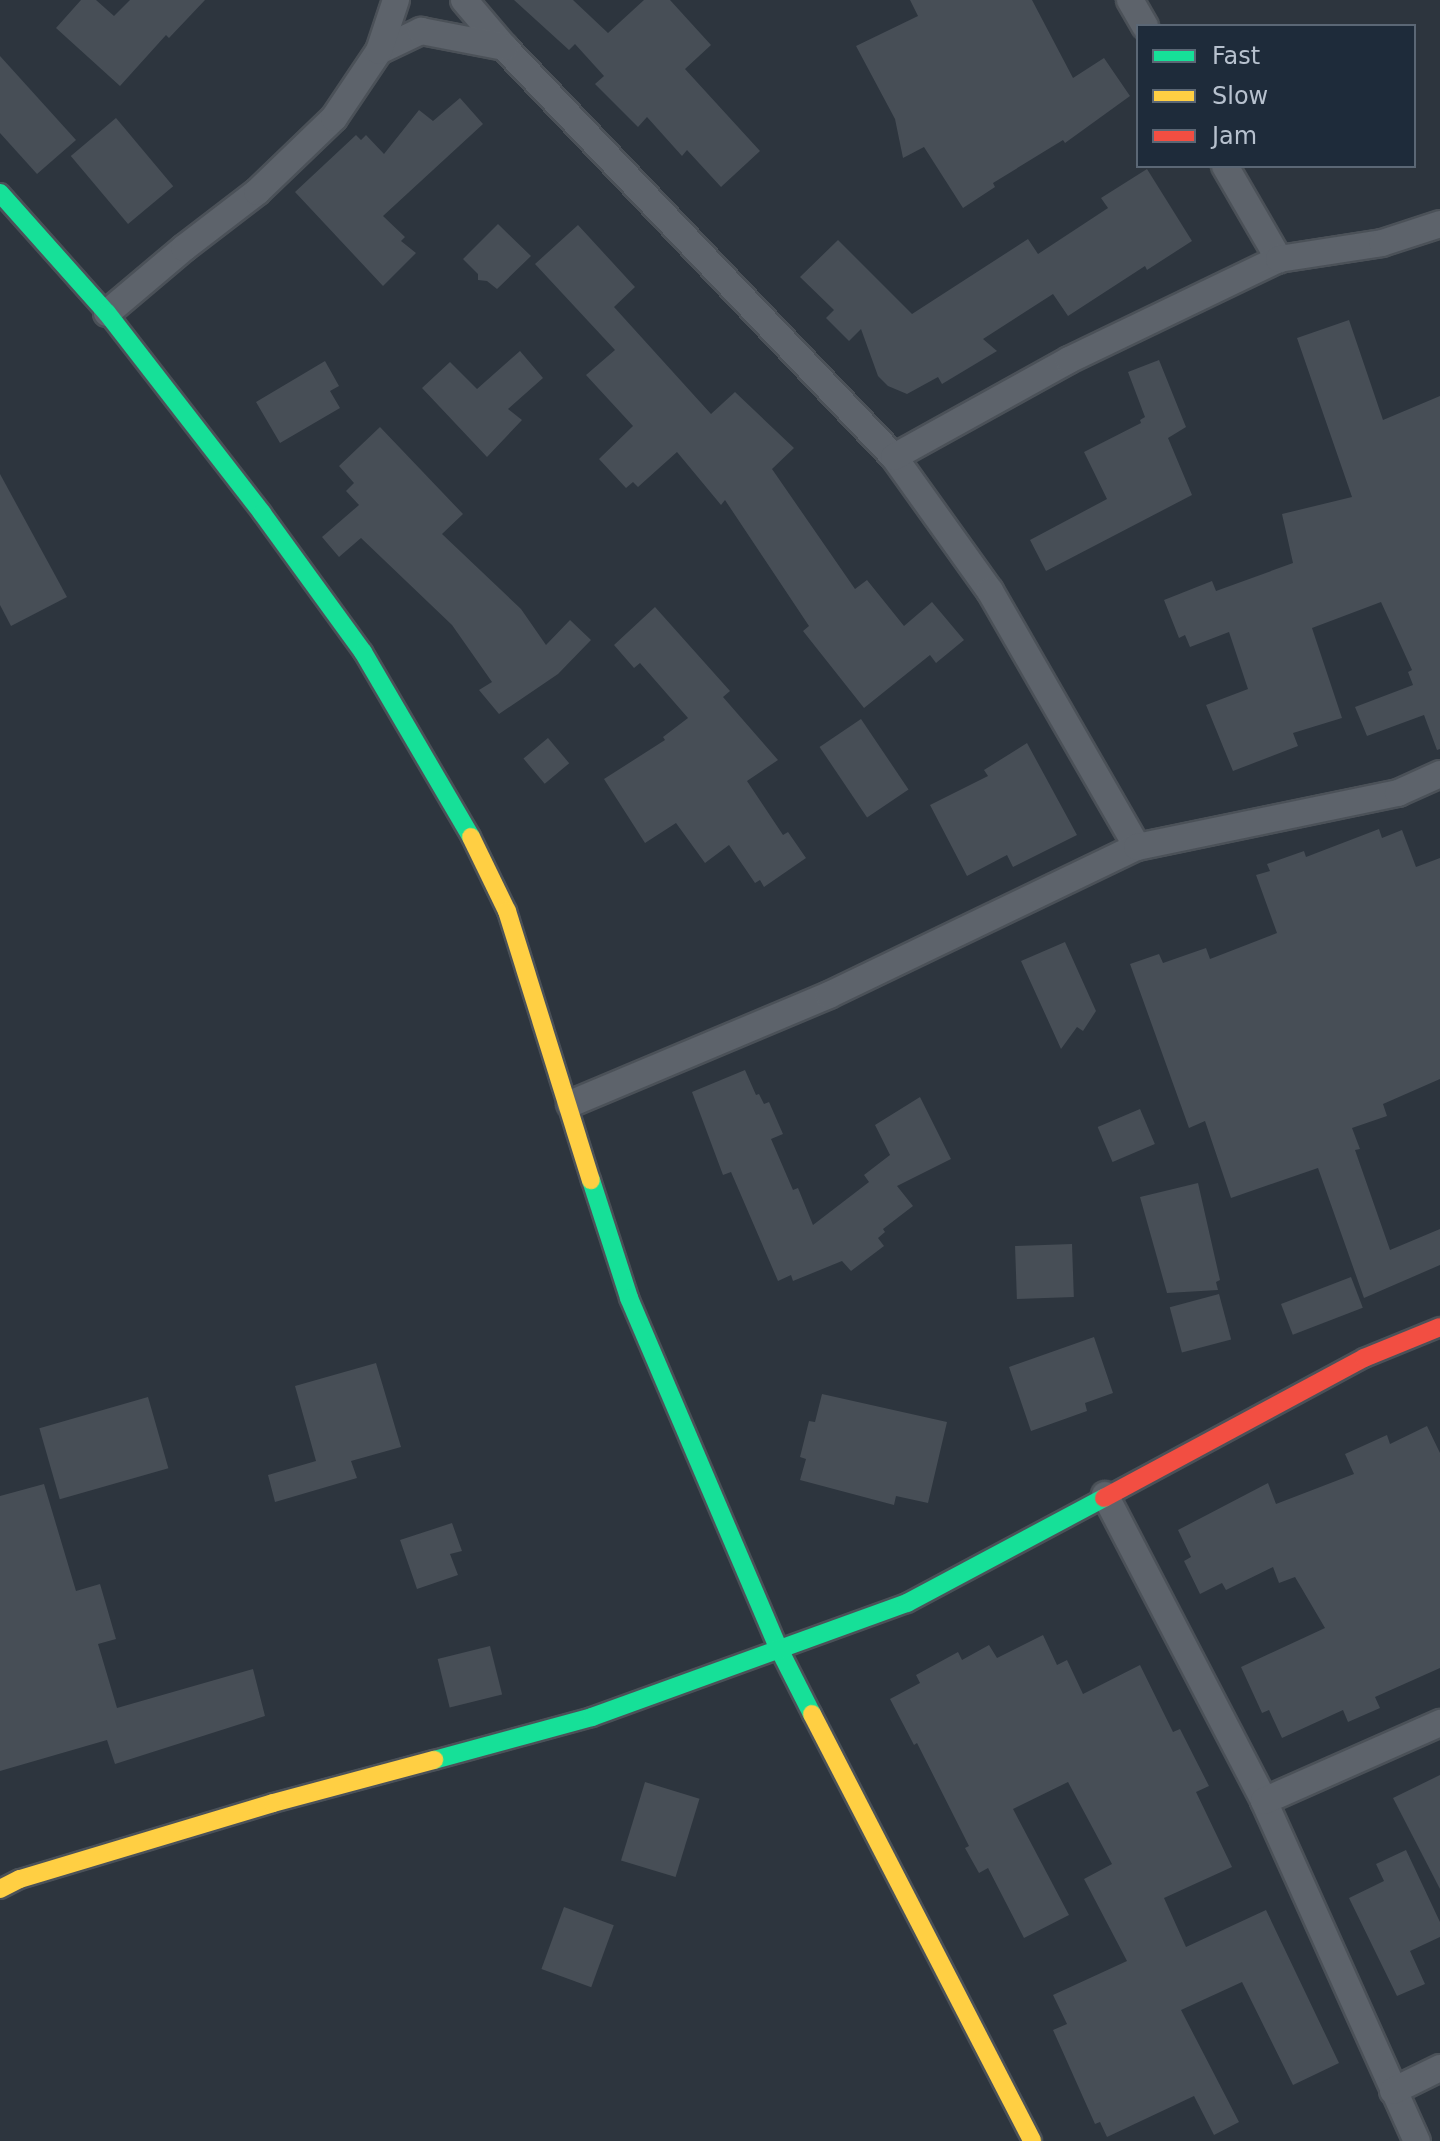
<!DOCTYPE html>
<html>
<head>
<meta charset="utf-8">
<style>
	body { margin:0 }
	#map { position:relative; width:1440px; height:2141px; overflow:hidden; background:#2d353e; font-family:"DejaVu Sans",sans-serif }
	div>[style] { position:absolute }
	.building>* { inset:0; background:#474e56; transform-origin:0 0 }
	.roads { filter:drop-shadow(2px 0 #4b5158) drop-shadow(-2px 0 #4b5158) drop-shadow(0 2px #4b5158) drop-shadow(0 -2px #4b5158) }
	.street>* { height:26px; margin:-13px; padding:0 13px; transform-origin:13px; border-radius:13px; background:#5d636b }
	.fast>* { height:18px; margin:-9px; padding:0 9px; transform-origin:9px; border-radius:9px; background:#16e098 }
	.slow>* { height:18px; margin:-9px; padding:0 9px; transform-origin:9px; border-radius:9px; background:#ffcf43 }
	.jam>* { height:18px; margin:-9px; padding:0 9px; transform-origin:9px; border-radius:9px; background:#f24e42 }
	span { translate:-50% -50%; white-space:nowrap; text-align:center; line-height:1.15; -webkit-text-stroke:8px #1e2b3a; paint-order:stroke }
	.legend { position:absolute; left:1136px; top:24px; width:280px; height:144px; box-sizing:border-box; background:#1e2b3a; border:2px solid #5b6775; margin:0; padding:10px 14px; list-style:none; font-size:24px; color:#b7c1ce }
	.legend li { display:flex; align-items:center; gap:16px; height:40px }
	.legend b { width:40px; border:2px solid #5b6775 }
</style>
</head>
<body>
<div id="map">
	<div class="building">
		<i style="clip-path:polygon(81px 0,96px 0,114px 16px,130px 0,205px 0,169px 38px,166px 35px,120px 86px,56px 28px)"></i>
		<i style="clip-path:polygon(514px 0,573px 0,608px 33px,644px 0,670px 0,711px 45px,685px 69px,760px 151px,721px 187px,687px 150px,682px 156px,647px 117px,638px 127px,595px 84px,604px 76px,575px 44px,569px 50px)"></i>
		<i style="clip-path:polygon(910px 0,1032px 0,1073px 78px,1104px 58px,1130px 96px,1065px 143px,1063px 140px,993px 183px,995px 187px,963px 208px,924px 147px,903px 158px,895px 119px,856px 46px,918px 16px)"></i>
		<i style="clip-path:polygon(0 56px,76px 140px,37px 174px,0 133px)"></i>
		<i style="clip-path:polygon(460px 98px,483px 124px,383px 216px,405px 237px,401px 241px,416px 253px,383px 286px,295px 192px,356px 135px,361px 140px,366px 135px,384px 154px,419px 110px,433px 121px)"></i>
		<i style="left:116px;top:118px;width:89px;height:59px;rotate:50deg"></i>
		<i style="clip-path:polygon(1147px 169px,1192px 241px,1147px 270px,1145px 266px,1068px 316px,1053px 294px,983px 339px,997px 351px,942px 384px,938px 377px,907px 394px,888px 386px,878px 376px,861px 329px,849px 341px,826px 318px,834px 310px,800px 277px,838px 240px,912px 314px,1028px 239px,1038px 254px,1108px 208px,1101px 198px)"></i>
		<i style="clip-path:polygon(498px 224px,531px 256px,497px 289px,487px 281px,478px 280px,478px 274px,463px 259px)"></i>
		<i style="clip-path:polygon(578px 225px,635px 287px,614px 307px,711px 414px,735px 392px,794px 448px,772px 469px,855px 589px,867px 580px,904px 626px,932px 602px,964px 640px,936px 663px,930px 655px,864px 708px,803px 631px,809px 626px,725px 500px,721px 505px,677px 452px,638px 487px,633px 482px,626px 488px,599px 459px,633px 426px,586px 375px,615px 350px,535px 264px)"></i>
		<i style="clip-path:polygon(1349px 320px,1383px 420px,1440px 396px,1440px 749px,1437px 750px,1424px 715px,1367px 736px,1355px 707px,1413px 685px,1408px 672px,1412px 670px,1381px 602px,1312px 628px,1342px 718px,1293px 733px,1298px 746px,1233px 771px,1206px 705px,1248px 689px,1229px 632px,1190px 647px,1185px 635px,1179px 638px,1164px 600px,1212px 581px,1216px 591px,1293px 563px,1282px 514px,1352px 497px,1297px 338px)"></i>
		<i style="clip-path:polygon(520px 351px,543px 378px,508px 409px,522px 420px,487px 457px,422px 388px,450px 362px,477px 389px)"></i>
		<i style="clip-path:polygon(1159px 360px,1186px 427px,1168px 438px,1192px 495px,1046px 571px,1030px 540px,1107px 499px,1084px 452px,1141px 423px,1140px 420px,1145px 417px,1128px 372px)"></i>
		<i style="clip-path:polygon(325px 361px,339px 386px,330px 391px,340px 408px,280px 443px,256px 402px)"></i>
		<i style="clip-path:polygon(380px 427px,463px 514px,442px 534px,521px 609px,546px 645px,570px 620px,591px 640px,558px 674px,499px 714px,479px 690px,492px 682px,452px 625px,361px 538px,339px 557px,322px 537px,359px 505px,346px 491px,354px 483px,339px 466px)"></i>
		<i style="clip-path:polygon(0 474px,67px 597px,11px 626px,0 605px)"></i>
		<i style="clip-path:polygon(655px 607px,730px 691px,723px 697px,778px 760px,747px 781px,783px 835px,788px 832px,806px 858px,764px 887px,760px 880px,755px 883px,729px 845px,705px 863px,676px 823px,645px 843px,604px 779px,665px 740px,663px 737px,688px 718px,640px 663px,634px 668px,614px 645px)"></i>
		<i style="left:861px;top:719px;width:85px;height:50px;rotate:56deg"></i>
		<i style="left:548px;top:738px;width:33px;height:32px;rotate:50deg"></i>
		<i style="clip-path:polygon(1027px 743px,1077px 835px,1013px 867px,1007px 855px,967px 876px,930px 805px,988px 776px,984px 770px)"></i>
		<i style="clip-path:polygon(1379px 829px,1382px 838px,1402px 830px,1416px 867px,1440px 858px,1440px 1079px,1383px 1104px,1387px 1116px,1352px 1128px,1360px 1149px,1355px 1150px,1390px 1250px,1440px 1229px,1440px 1265px,1364px 1298px,1318px 1168px,1231px 1198px,1205px 1121px,1189px 1128px,1130px 964px,1159px 954px,1163px 963px,1206px 948px,1210px 959px,1277px 933px,1256px 875px,1270px 871px,1267px 864px,1304px 851px,1306px 857px)"></i>
		<i style="clip-path:polygon(1065px 942px,1096px 1011px,1083px 1031px,1077px 1027px,1061px 1049px,1021px 961px)"></i>
		<i style="clip-path:polygon(745px 1070px,756px 1095px,759px 1094px,764px 1104px,769px 1102px,783px 1134px,771px 1139px,793px 1190px,798px 1188px,813px 1225px,869px 1182px,864px 1175px,890px 1155px,875px 1125px,920px 1097px,951px 1159px,897px 1186px,913px 1206px,883px 1229px,885px 1232px,878px 1238px,884px 1246px,851px 1271px,842px 1261px,793px 1281px,791px 1275px,778px 1281px,731px 1172px,723px 1175px,692px 1092px)"></i>
		<i style="left:1140px;top:1109px;width:38px;height:46px;rotate:67deg"></i>
		<i style="clip-path:polygon(1198px 1183px,1220px 1280px,1216px 1282px,1218px 1290px,1167px 1293px,1140px 1197px)"></i>
		<i style="left:1072px;top:1244px;width:53px;height:57px;rotate:88deg"></i>
		<i style="left:1351px;top:1277px;width:33px;height:75px;rotate:69deg"></i>
		<i style="left:1219px;top:1294px;width:47px;height:51px;rotate:75deg"></i>
		<i style="clip-path:polygon(1094px 1337px,1113px 1393px,1085px 1403px,1087px 1411px,1031px 1431px,1009px 1367px)"></i>
		<i style="clip-path:polygon(376px 1363px,401px 1447px,351px 1461px,357px 1478px,275px 1502px,268px 1475px,316px 1461px,295px 1386px)"></i>
		<i style="clip-path:polygon(822px 1394px,947px 1422px,928px 1503px,896px 1496px,894px 1505px,800px 1480px,806px 1459px,800px 1457px,809px 1421px,815px 1422px)"></i>
		<i style="left:148px;top:1397px;width:74px;height:113px;rotate:74deg"></i>
		<i style="clip-path:polygon(1427px 1426px,1440px 1453px,1440px 1668px,1375px 1697px,1380px 1708px,1348px 1722px,1343px 1710px,1282px 1738px,1269px 1710px,1262px 1713px,1241px 1667px,1325px 1628px,1295px 1577px,1279px 1583px,1273px 1567px,1226px 1590px,1222px 1583px,1200px 1594px,1184px 1561px,1191px 1557px,1178px 1530px,1268px 1483px,1276px 1504px,1354px 1474px,1345px 1454px,1387px 1435px,1390px 1444px)"></i>
		<i style="clip-path:polygon(44px 1484px,76px 1591px,100px 1584px,116px 1639px,98px 1644px,117px 1708px,253px 1669px,265px 1716px,115px 1764px,107px 1740px,0 1771px,0 1496px)"></i>
		<i style="clip-path:polygon(452px 1523px,462px 1551px,450px 1554px,458px 1575px,417px 1589px,400px 1540px)"></i>
		<i style="clip-path:polygon(1043px 1635px,1057px 1665px,1067px 1660px,1083px 1694px,1140px 1665px,1173px 1732px,1180px 1729px,1209px 1786px,1196px 1792px,1232px 1867px,1164px 1898px,1186px 1947px,1266px 1910px,1339px 2063px,1293px 2085px,1242px 1982px,1181px 2010px,1239px 2122px,1214px 2135px,1194px 2096px,1107px 2137px,1100px 2122px,1095px 2124px,1053px 2030px,1067px 2024px,1053px 1995px,1127px 1961px,1084px 1879px,1112px 1864px,1068px 1782px,1013px 1809px,1069px 1915px,1024px 1938px,988px 1868px,979px 1873px,965px 1848px,969px 1846px,917px 1743px,914px 1745px,890px 1699px,920px 1683px,916px 1675px,958px 1652px,962px 1660px,989px 1645px,997px 1658px)"></i>
		<i style="left:490px;top:1646px;width:50px;height:54px;rotate:76deg"></i>
		<i style="clip-path:polygon(1440px 1775px,1440px 1889px,1393px 1798px)"></i>
		<i style="left:645px;top:1782px;width:57px;height:82px;rotate:17deg"></i>
		<i style="clip-path:polygon(1406px 1850px,1440px 1922px,1440px 1937px,1410px 1951px,1425px 1984px,1397px 1996px,1349px 1898px,1384px 1881px,1376px 1864px)"></i>
		<i style="left:564px;top:1907px;width:53px;height:66px;rotate:20deg"></i>
	</div>
	<div class="roads">
		<div class="street">
			<i style="left:464px;top:0;width:62px;rotate:49.6deg"></i>
			<i style="left:504px;top:47px;width:566px;rotate:46.43deg"></i>
			<i style="left:894px;top:457px;width:165px;rotate:54.4deg"></i>
			<i style="left:990px;top:591px;width:295px;rotate:60.1deg"></i>
			<i style="left:1130px;top:0;width:30px;rotate:60deg"></i>
			<i style="left:379px;top:51px;width:47px;rotate:-25.5deg"></i>
			<i style="left:421px;top:31px;width:85px;rotate:10.9deg"></i>
			<i style="left:1225px;top:166px;width:108px;rotate:59.9deg"></i>
			<i style="left:107px;top:313px;width:101px;rotate:-40.2deg"></i>
			<i style="left:184px;top:248px;width:92px;rotate:-37.5deg"></i>
			<i style="left:257px;top:192px;width:107px;rotate:-43.9deg"></i>
			<i style="left:334px;top:118px;width:81px;rotate:-56.1deg"></i>
			<i style="left:379px;top:51px;width:54px;rotate:-71.6deg"></i>
			<i style="left:894px;top:457px;width:200px;rotate:-29deg"></i>
			<i style="left:1069px;top:360px;width:233px;rotate:-25.7deg"></i>
			<i style="left:1279px;top:259px;width:104px;rotate:-8.8deg"></i>
			<i style="left:1382px;top:243px;width:61px;rotate:-18.1deg"></i>
			<i style="left:570px;top:1104px;width:281px;rotate:-22.8deg"></i>
			<i style="left:829px;top:995px;width:342px;rotate:-25.7deg"></i>
			<i style="left:1137px;top:847px;width:267px;rotate:-11.7deg"></i>
			<i style="left:1398px;top:793px;width:46px;rotate:-24.3deg"></i>
			<i style="left:1105px;top:1495px;width:345px;rotate:62.5deg"></i>
			<i style="left:1264px;top:1801px;width:373px;rotate:65.8deg"></i>
			<i style="left:1264px;top:1801px;width:193px;rotate:-23.9deg"></i>
			<i style="left:1393px;top:2091px;width:52px;rotate:-26.1deg"></i>
		</div>
		<div class="fast">
			<i style="left:0;top:193px;width:161px;rotate:48.3deg"></i>
			<i style="left:107px;top:313px;width:253px;rotate:52.2deg"></i>
			<i style="left:262px;top:513px;width:172px;rotate:54deg"></i>
			<i style="left:363px;top:652px;width:214px;rotate:59.7deg"></i>
			<i style="left:591px;top:1180px;width:124px;rotate:72.1deg"></i>
			<i style="left:629px;top:1298px;width:382px;rotate:66.9deg"></i>
			<i style="left:779px;top:1649px;width:73px;rotate:63.1deg"></i>
			<i style="left:434px;top:1760px;width:164px;rotate:-15.2deg"></i>
			<i style="left:592px;top:1717px;width:335px;rotate:-19.9deg"></i>
			<i style="left:907px;top:1603px;width:223px;rotate:-28.1deg"></i>
		</div>
		<div class="slow">
			<i style="left:471px;top:837px;width:82px;rotate:64.1deg"></i>
			<i style="left:507px;top:911px;width:282px;rotate:72.7deg"></i>
			<i style="left:812px;top:1714px;width:480px;rotate:62.7deg"></i>
			<i style="left:0;top:1889px;width:22px;rotate:-27deg"></i>
			<i style="left:20px;top:1879px;width:264px;rotate:-16.7deg"></i>
			<i style="left:273px;top:1803px;width:167px;rotate:-15deg"></i>
		</div>
		<div class="jam">
			<i style="left:1104px;top:1498px;width:295px;rotate:-28.3deg"></i>
			<i style="left:1364px;top:1358px;width:82px;rotate:-22.2deg"></i>
		</div>
	</div>
	<ul class="legend">
	<li><b style="height:10px;background:#16e098"></b>Fast</li>
	<li><b style="height:10px;background:#ffcf43"></b>Slow</li>
	<li><b style="height:10px;background:#f24e42"></b>Jam</li>
	</ul>
</div>
</body>
</html>
